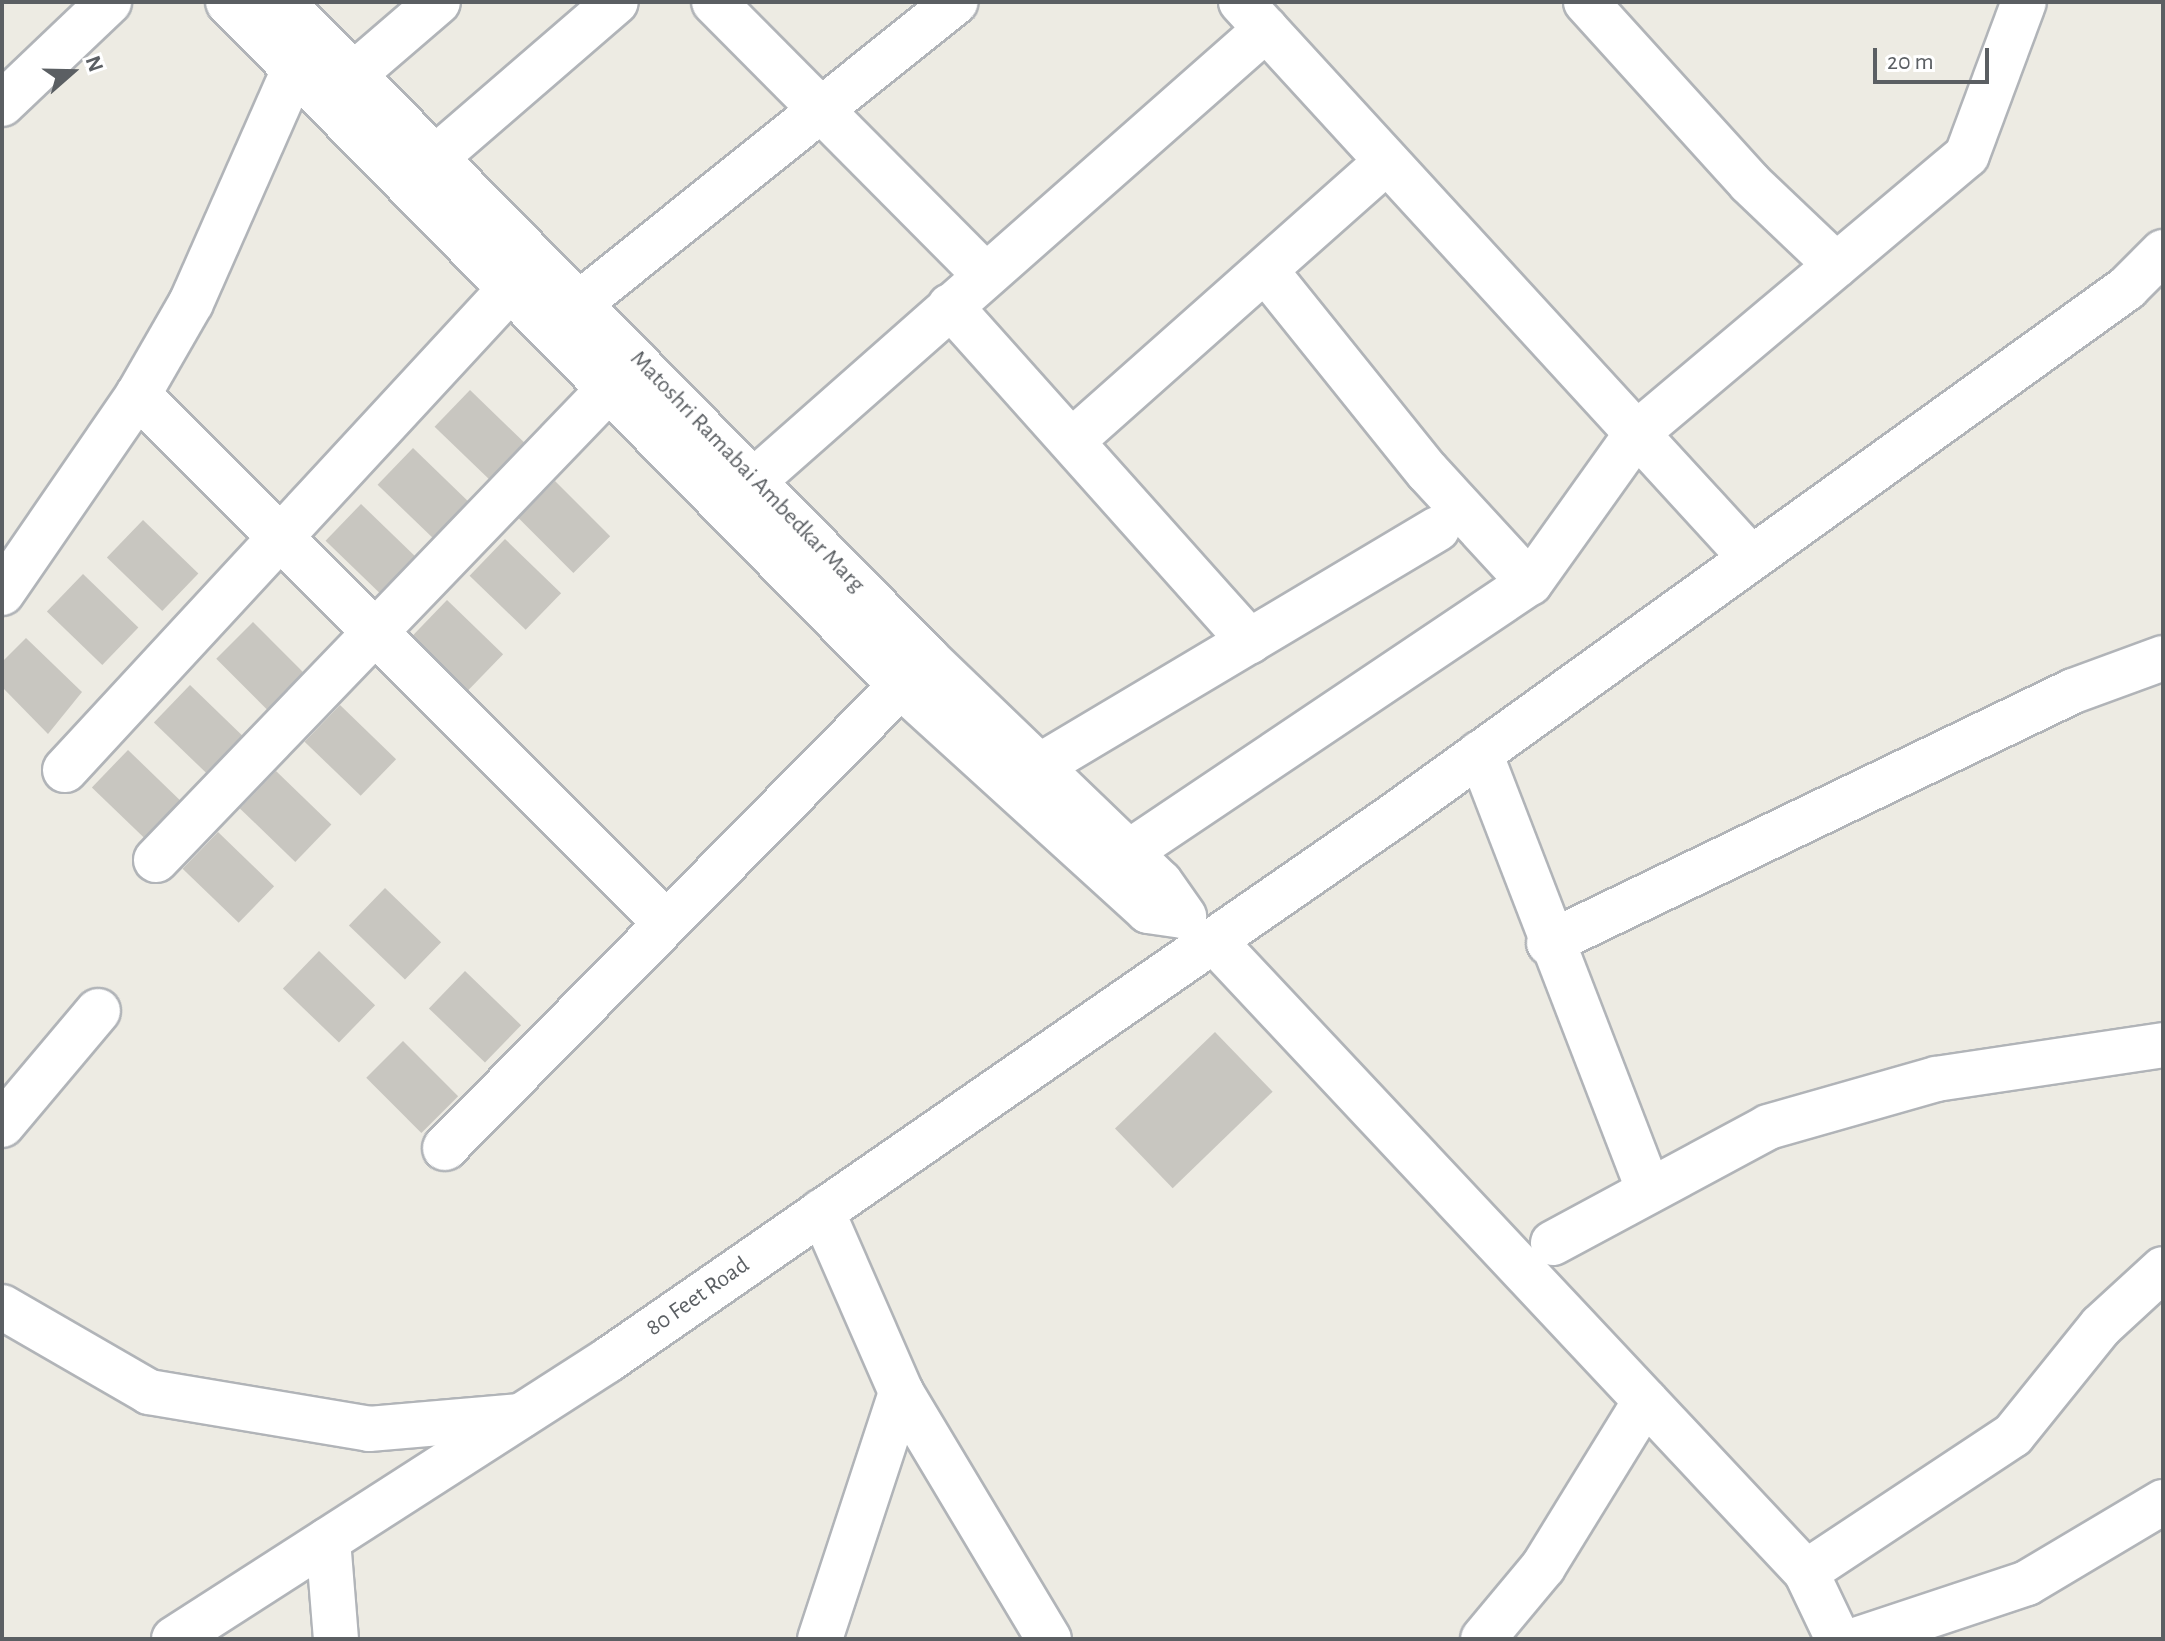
<!DOCTYPE html>
<html>
<head>
<meta charset="utf-8">
<style>
	body { margin:0 }
	#map { position:relative; width:2165px; height:1641px; overflow:hidden; background:#edebe3; font-family:"Alegreya Sans",sans-serif }
	div>[style] { position:absolute }
	.building>* { inset:0; background:#c8c6c0; transform-origin:0 0 }
	.roads { filter:drop-shadow(2px 0 #b1b4b8) drop-shadow(-2px 0 #b1b4b8) drop-shadow(0 2px #b1b4b8) drop-shadow(0 -2px #b1b4b8) }
	.street>* { height:44px; margin:-22px; padding:0 22px; transform-origin:22px; border-radius:22px; background:#fff }
	.secondary>* { height:44px; margin:-22px; padding:0 22px; transform-origin:22px; border-radius:22px; background:#fff }
	span { translate:-50% -50%; white-space:nowrap; text-align:center; line-height:1.15; -webkit-text-stroke:6px #fff; paint-order:stroke }
	.street-label { font-size:24px; color:#5b5f63 }
	.frame { position:absolute; inset:0; border:4px solid #5b5f63; pointer-events:none }
	.north { position:absolute; left:32px; top:32px; width:80px; height:80px; -webkit-text-stroke:6px #fff; paint-order:stroke; rotate:70deg; font-size:22px; font-weight:700; line-height:32px; text-align:center; color:#5b5f63 }
	.north::after { content:''; display:block; margin:auto; width:28px; height:36px; background:#5b5f63; clip-path:polygon(50% 0,100% 100%,50% 72%,0 100%) }
	.scale { position:absolute; left:1873px; top:48px; width:116px; height:36px; box-sizing:border-box; border:4px solid #5b5f63; border-top:0; padding-left:10px; font-size:24px; line-height:28px; white-space:nowrap; color:#5b5f63; -webkit-text-stroke:6px #fff; paint-order:stroke }
</style>
</head>
<body>
<div id="map">
	<div class="building">
		<i style="left:470px;top:390px;width:78px;height:51px;rotate:44deg"></i>
		<i style="left:413px;top:448px;width:78px;height:51px;rotate:44deg"></i>
		<i style="left:555px;top:481px;width:78px;height:52px;rotate:45deg"></i>
		<i style="left:361px;top:504px;width:77px;height:51px;rotate:44deg"></i>
		<i style="left:143px;top:520px;width:77px;height:52px;rotate:44deg"></i>
		<i style="left:505px;top:539px;width:78px;height:51px;rotate:44deg"></i>
		<i style="left:83px;top:574px;width:77px;height:52px;rotate:44deg"></i>
		<i style="left:447px;top:600px;width:78px;height:52px;rotate:44deg"></i>
		<i style="left:253px;top:622px;width:78px;height:52px;rotate:45deg"></i>
		<i style="clip-path:polygon(26px 638px,82px 692px,48px 734px,2px 687px,2px 662px)"></i>
		<i style="left:190px;top:685px;width:78px;height:52px;rotate:44deg"></i>
		<i style="left:340px;top:705px;width:78px;height:51px;rotate:44deg"></i>
		<i style="left:128px;top:750px;width:78px;height:52px;rotate:44deg"></i>
		<i style="left:276px;top:771px;width:77px;height:52px;rotate:44deg"></i>
		<i style="left:218px;top:832px;width:78px;height:51px;rotate:44deg"></i>
		<i style="left:385px;top:888px;width:78px;height:52px;rotate:44deg"></i>
		<i style="left:319px;top:951px;width:78px;height:52px;rotate:44deg"></i>
		<i style="left:465px;top:971px;width:78px;height:52px;rotate:44deg"></i>
		<i style="left:1215px;top:1032px;width:83px;height:139px;rotate:46deg"></i>
		<i style="left:403px;top:1041px;width:78px;height:52px;rotate:45deg"></i>
	</div>
	<div class="roads">
		<div class="street">
			<i style="left:714px;top:2px;width:385px;rotate:45.2deg"></i>
			<i style="left:1241px;top:2px;width:754px;rotate:47.47deg"></i>
			<i style="left:1586px;top:2px;width:244px;rotate:47.8deg"></i>
			<i style="left:1750px;top:183px;width:119px;rotate:43.6deg"></i>
			<i style="left:353px;top:75px;width:112px;rotate:-40.7deg"></i>
			<i style="left:434px;top:159px;width:240px;rotate:-40.8deg"></i>
			<i style="left:1266px;top:271px;width:257px;rotate:51.2deg"></i>
			<i style="left:1427px;top:471px;width:152px;rotate:47.4deg"></i>
			<i style="left:581px;top:302px;width:480px;rotate:-38.7deg"></i>
			<i style="left:950px;top:306px;width:450px;rotate:48.2deg"></i>
			<i style="left:138px;top:395px;width:747px;rotate:45deg"></i>
			<i style="left:1072px;top:441px;width:421px;rotate:-41.6deg"></i>
			<i style="left:756px;top:479px;width:680px;rotate:-41.42deg"></i>
			<i style="left:2px;top:593px;width:240px;rotate:-55.5deg"></i>
			<i style="left:138px;top:395px;width:106px;rotate:-60.1deg"></i>
			<i style="left:191px;top:303px;width:293px;rotate:-66.2deg"></i>
			<i style="left:1480px;top:753px;width:467px;rotate:68.9deg"></i>
			<i style="left:1038px;top:767px;width:465px;rotate:-30.8deg"></i>
			<i style="left:65px;top:770px;width:692px;rotate:-47.23deg"></i>
			<i style="left:1129px;top:852px;width:483px;rotate:-33.9deg"></i>
			<i style="left:1530px;top:583px;width:184px;rotate:-54.5deg"></i>
			<i style="left:1637px;top:433px;width:431px;rotate:-40.1deg"></i>
			<i style="left:1967px;top:155px;width:163px;rotate:-69.6deg"></i>
			<i style="left:156px;top:860px;width:692px;rotate:-46.11deg"></i>
			<i style="left:1213px;top:940px;width:867px;rotate:46.82deg"></i>
			<i style="left:1806px;top:1572px;width:248px;rotate:-33.5deg"></i>
			<i style="left:2013px;top:1435px;width:140px;rotate:-51.1deg"></i>
			<i style="left:2101px;top:1326px;width:84px;rotate:-42.6deg"></i>
			<i style="left:1549px;top:943px;width:581px;rotate:-25.68deg"></i>
			<i style="left:2073px;top:691px;width:96px;rotate:-20.1deg"></i>
			<i style="left:2px;top:1125px;width:149px;rotate:-49.9deg"></i>
			<i style="left:445px;top:1148px;width:685px;rotate:-45.41deg"></i>
			<i style="left:822px;top:1211px;width:197px;rotate:66.4deg"></i>
			<i style="left:901px;top:1392px;width:288px;rotate:59.1deg"></i>
			<i style="left:1553px;top:1243px;width:244px;rotate:-28.3deg"></i>
			<i style="left:1768px;top:1127px;width:175px;rotate:-15.9deg"></i>
			<i style="left:1936px;top:1079px;width:230px;rotate:-8.5deg"></i>
			<i style="left:2px;top:1307px;width:170px;rotate:30deg"></i>
			<i style="left:149px;top:1392px;width:223px;rotate:9.5deg"></i>
			<i style="left:369px;top:1429px;width:152px;rotate:-4.9deg"></i>
			<i style="left:328px;top:1540px;width:99px;rotate:85.4deg"></i>
			<i style="left:1806px;top:1572px;width:74px;rotate:64.5deg"></i>
			<i style="left:820px;top:1639px;width:260px;rotate:-71.8deg"></i>
			<i style="left:1483px;top:1639px;width:94px;rotate:-50.2deg"></i>
			<i style="left:1543px;top:1567px;width:195px;rotate:-58.4deg"></i>
			<i style="left:1859px;top:1639px;width:177px;rotate:-18.4deg"></i>
			<i style="left:2027px;top:1583px;width:158px;rotate:-30.8deg"></i>
		</div>
		<div class="secondary">
			<i style="left:228px;top:2px;width:960px;rotate:45.46deg"></i>
			<i style="left:901px;top:686px;width:334px;rotate:42.3deg"></i>
			<i style="left:1148px;top:911px;width:35px;rotate:8deg"></i>
			<i style="left:282px;top:2px;width:921px;rotate:45.48deg"></i>
			<i style="left:928px;top:659px;width:322px;rotate:43.9deg"></i>
			<i style="left:1160px;top:882px;width:42px;rotate:54.8deg"></i>
			<i style="left:2px;top:104px;width:148px;rotate:-43.6deg"></i>
			<i style="left:174px;top:1639px;width:516px;rotate:-32.74deg"></i>
			<i style="left:608px;top:1360px;width:954px;rotate:-34.71deg"></i>
			<i style="left:1392px;top:817px;width:906px;rotate:-35.74deg"></i>
			<i style="left:2127px;top:288px;width:51px;rotate:-45deg"></i>
		</div>
	</div>
	<div class="street-label">
		<span style="left:747px;top:472px;rotate:46deg">Matoshri Ramabai Ambedkar Marg</span>
		<span style="left:698px;top:1297px;rotate:-35deg">80 Feet Road</span>
	</div>
	<div class="frame"></div>
	<div class="north">N</div>
	<div class="scale">20 m</div>
</div>
</body>
</html>
